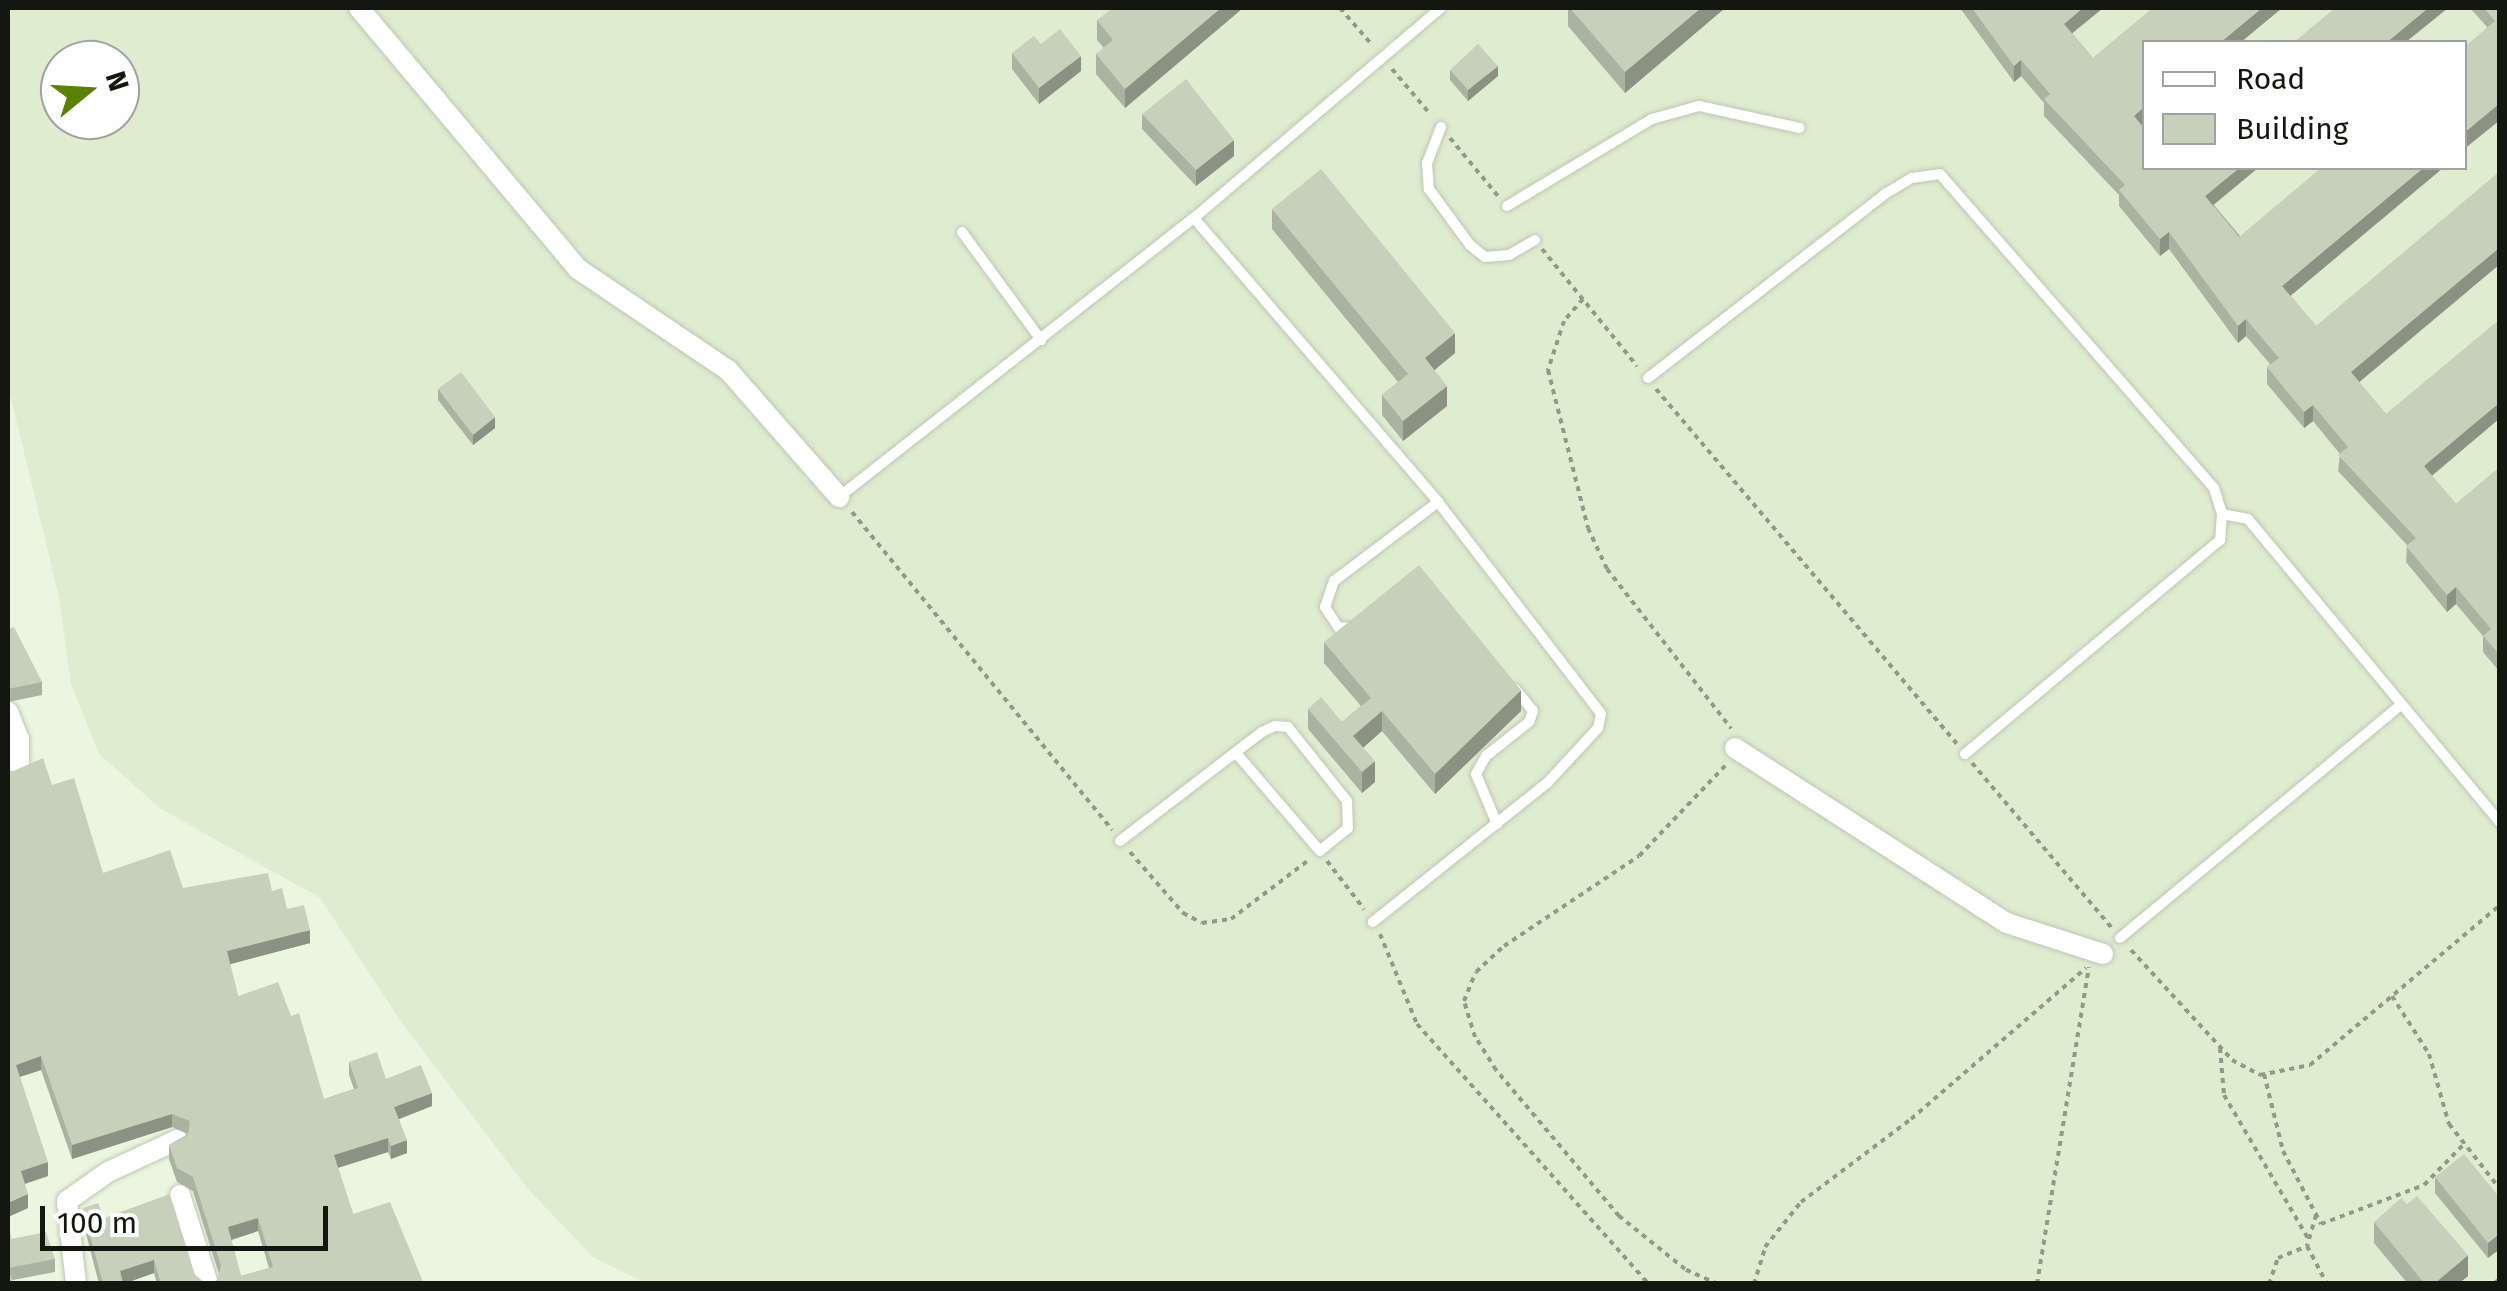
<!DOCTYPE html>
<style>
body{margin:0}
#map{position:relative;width:2507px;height:1291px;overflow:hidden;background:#ebf6e0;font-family:"Fira Sans",sans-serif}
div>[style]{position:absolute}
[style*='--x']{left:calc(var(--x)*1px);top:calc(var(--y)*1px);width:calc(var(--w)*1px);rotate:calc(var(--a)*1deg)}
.built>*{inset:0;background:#deeccf}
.path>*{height:4px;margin-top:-2px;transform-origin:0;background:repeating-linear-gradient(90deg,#929989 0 5px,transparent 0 10px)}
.roads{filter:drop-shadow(0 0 2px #bdc7b2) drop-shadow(0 0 2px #bdc7b2)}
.service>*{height:10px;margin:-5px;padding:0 5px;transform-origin:5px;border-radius:5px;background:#fff}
.minor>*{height:20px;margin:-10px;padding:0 10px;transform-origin:10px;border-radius:10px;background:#fff}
.wall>*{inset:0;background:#aab3a1}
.shaded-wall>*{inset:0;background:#8b9283}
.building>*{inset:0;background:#c6d0bb}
span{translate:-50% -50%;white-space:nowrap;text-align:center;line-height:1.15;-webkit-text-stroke:9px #fefefe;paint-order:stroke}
.frame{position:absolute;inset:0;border:10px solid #141710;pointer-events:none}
.legend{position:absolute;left:2142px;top:40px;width:325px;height:130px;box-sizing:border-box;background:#fefefe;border:2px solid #a0a29f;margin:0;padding:12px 18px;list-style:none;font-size:30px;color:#141710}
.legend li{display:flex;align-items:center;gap:20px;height:50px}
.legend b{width:50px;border:2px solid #a0a29f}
.north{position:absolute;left:40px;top:40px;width:100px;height:100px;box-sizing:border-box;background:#fefefe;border:2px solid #a0a29f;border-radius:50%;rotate:72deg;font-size:28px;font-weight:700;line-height:40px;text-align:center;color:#141710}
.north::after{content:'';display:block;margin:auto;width:35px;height:45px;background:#5a8100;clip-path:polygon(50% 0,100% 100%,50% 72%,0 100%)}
.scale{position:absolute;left:40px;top:1206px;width:288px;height:45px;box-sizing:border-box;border:5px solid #141710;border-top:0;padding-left:12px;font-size:30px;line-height:35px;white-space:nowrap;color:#141710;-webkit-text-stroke:8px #fefefe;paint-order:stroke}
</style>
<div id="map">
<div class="built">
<i style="clip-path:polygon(evenodd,8px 8px,2499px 8px,2499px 1283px,648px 1284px,594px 1258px,528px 1189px,402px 1023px,320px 898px,161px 809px,99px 754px,71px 684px,59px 597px,8px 386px,8px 8px,2144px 42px,2464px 42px,2464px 168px,2144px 168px,2144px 42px,8px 8px,60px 60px,120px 60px,120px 120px,60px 120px,60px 60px)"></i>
</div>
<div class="path">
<i style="--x:1340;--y:8;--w:50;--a:49"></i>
<i style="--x:1392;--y:69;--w:60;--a:49.7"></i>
<i style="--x:1450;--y:138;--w:75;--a:50.4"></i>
<i style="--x:1542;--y:249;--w:151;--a:50.9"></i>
<i style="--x:1583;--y:299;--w:29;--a:131"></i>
<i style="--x:1564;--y:321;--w:52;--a:108.1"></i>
<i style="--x:1548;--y:370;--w:163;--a:75.8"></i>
<i style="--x:1588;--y:528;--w:45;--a:65.1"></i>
<i style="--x:1607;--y:569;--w:202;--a:52.1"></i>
<i style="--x:1656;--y:389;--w:465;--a:49.7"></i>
<i style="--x:852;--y:512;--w:411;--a:50.7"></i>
<i style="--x:1972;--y:763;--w:216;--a:49.7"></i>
<i style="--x:1130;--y:852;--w:81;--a:49"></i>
<i style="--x:1183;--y:913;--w:21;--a:28"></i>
<i style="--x:1202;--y:923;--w:29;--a:-8"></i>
<i style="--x:1231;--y:919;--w:99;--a:-37.2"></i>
<i style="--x:1327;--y:861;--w:61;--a:52.4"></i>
<i style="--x:1380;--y:934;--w:97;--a:67.7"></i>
<i style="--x:1417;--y:1024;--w:348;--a:48.3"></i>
<i style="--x:2131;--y:950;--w:149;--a:47.4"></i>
<i style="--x:2232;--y:1060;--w:32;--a:28"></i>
<i style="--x:2260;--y:1075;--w:51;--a:-11.3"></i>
<i style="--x:2310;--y:1065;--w:248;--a:-40.1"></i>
<i style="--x:2392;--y:996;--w:69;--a:57.5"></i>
<i style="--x:2429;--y:1054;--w:73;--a:74.1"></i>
<i style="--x:2449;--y:1124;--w:83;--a:51.9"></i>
<i style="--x:2220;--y:1048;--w:47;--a:85.1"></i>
<i style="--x:2224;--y:1095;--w:168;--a:59.6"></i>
<i style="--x:2264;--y:1074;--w:79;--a:76.1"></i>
<i style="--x:2283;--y:1151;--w:82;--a:62.5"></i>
<i style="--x:2321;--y:1224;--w:110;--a:-20.7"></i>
<i style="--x:2424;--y:1185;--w:56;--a:-45.7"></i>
<i style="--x:2316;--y:1215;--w:32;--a:106"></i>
<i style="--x:2307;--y:1246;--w:43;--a:62.2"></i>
<i style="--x:1718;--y:1284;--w:36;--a:-156"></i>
<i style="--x:1685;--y:1269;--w:85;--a:-141.2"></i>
<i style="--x:1619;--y:1216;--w:191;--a:-130.1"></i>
<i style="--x:1496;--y:1070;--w:39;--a:-122"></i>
<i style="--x:1475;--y:1037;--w:38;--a:-107"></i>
<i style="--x:1464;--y:1001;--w:31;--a:-68"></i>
<i style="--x:1476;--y:972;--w:38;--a:-43"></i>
<i style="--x:1504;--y:946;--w:162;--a:-33.7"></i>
<i style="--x:1639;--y:856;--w:129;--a:-46.3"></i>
<i style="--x:1754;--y:1284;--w:39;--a:-73"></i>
<i style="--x:1765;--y:1247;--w:58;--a:-51.3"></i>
<i style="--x:1801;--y:1202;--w:138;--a:-37"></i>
<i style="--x:1911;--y:1119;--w:231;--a:-40.8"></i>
<i style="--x:2037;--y:1284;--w:321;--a:-80.7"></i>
<i style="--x:2269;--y:1284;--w:28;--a:-71"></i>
<i style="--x:2278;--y:1258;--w:31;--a:-22"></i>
<i style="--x:2494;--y:1284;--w:8;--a:-45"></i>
</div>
<div class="roads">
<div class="service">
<i style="--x:1441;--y:127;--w:39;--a:111"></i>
<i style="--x:1427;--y:163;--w:26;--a:86"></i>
<i style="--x:1429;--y:189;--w:69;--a:53.8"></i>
<i style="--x:1470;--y:245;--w:19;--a:39"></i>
<i style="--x:1485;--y:257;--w:24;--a:-5"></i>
<i style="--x:1509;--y:255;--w:30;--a:-30"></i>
<i style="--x:1507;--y:206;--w:169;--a:-31"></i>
<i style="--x:1652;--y:119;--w:49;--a:-15.5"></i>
<i style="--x:1699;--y:106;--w:103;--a:12.3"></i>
<i style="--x:1194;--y:218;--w:374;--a:49.3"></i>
<i style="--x:1438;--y:502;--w:267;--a:52.4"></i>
<i style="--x:1601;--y:714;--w:14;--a:102"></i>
<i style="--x:1598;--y:728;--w:75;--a:132.8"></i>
<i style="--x:1547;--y:783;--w:223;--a:141.4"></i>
<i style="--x:962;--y:232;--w:134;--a:53.8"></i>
<i style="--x:1648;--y:378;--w:300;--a:-37.8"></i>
<i style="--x:1885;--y:194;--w:31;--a:-31"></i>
<i style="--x:1912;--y:178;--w:28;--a:-8"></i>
<i style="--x:1940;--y:174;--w:417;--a:48.9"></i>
<i style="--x:2214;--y:488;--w:27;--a:73"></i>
<i style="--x:2222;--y:514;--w:26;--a:94"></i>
<i style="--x:2220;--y:540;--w:333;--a:140"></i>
<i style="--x:839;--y:497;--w:452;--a:-38.2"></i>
<i style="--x:1194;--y:218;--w:324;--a:-40.4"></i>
<i style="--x:2222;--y:514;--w:26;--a:11"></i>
<i style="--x:2248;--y:519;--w:395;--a:50.3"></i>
<i style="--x:1353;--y:628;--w:15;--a:-176"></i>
<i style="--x:1338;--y:627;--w:24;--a:-123"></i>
<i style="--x:1325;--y:607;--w:28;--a:-71"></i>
<i style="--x:1334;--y:581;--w:131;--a:-37.2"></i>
<i style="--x:1497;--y:824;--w:54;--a:-112.8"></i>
<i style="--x:1476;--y:774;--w:21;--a:-61"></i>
<i style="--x:1486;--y:756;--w:55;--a:-38.3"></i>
<i style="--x:1529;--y:722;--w:12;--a:-70"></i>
<i style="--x:1533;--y:711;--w:28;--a:-129"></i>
<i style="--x:1120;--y:841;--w:179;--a:-37.5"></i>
<i style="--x:1262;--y:732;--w:14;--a:-25"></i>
<i style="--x:1275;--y:726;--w:13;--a:4"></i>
<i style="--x:1288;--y:727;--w:95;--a:51.4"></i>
<i style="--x:1347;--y:801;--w:27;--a:88"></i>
<i style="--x:1348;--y:828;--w:36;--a:141"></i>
<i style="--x:1320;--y:851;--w:129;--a:-130.6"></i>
<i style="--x:2120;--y:938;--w:365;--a:-39.7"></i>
</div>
<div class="minor">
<i style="--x:359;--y:8;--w:341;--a:50"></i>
<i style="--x:578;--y:269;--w:181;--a:34"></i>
<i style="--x:728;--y:370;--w:169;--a:48.8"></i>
<i style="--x:8;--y:712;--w:29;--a:68"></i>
<i style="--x:19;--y:739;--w:24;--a:90"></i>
<i style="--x:19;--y:763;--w:14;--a:141"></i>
<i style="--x:1735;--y:748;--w:323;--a:32.8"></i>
<i style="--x:2007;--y:923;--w:101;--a:17.9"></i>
<i style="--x:180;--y:1195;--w:93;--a:72.5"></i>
<i style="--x:76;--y:1284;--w:83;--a:-96.2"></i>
<i style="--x:67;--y:1201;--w:50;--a:-35.3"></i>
<i style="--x:108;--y:1172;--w:76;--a:-24.9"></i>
</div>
</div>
<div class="wall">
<i style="clip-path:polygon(1243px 8px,1125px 108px,1096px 74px,1096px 54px,1104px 48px,1097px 40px,1097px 20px)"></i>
<i style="clip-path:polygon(1568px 8px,1725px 8px,1625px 93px,1568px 26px)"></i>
<i style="clip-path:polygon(1960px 8px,2103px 8px,2072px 33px,2093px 58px,2153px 8px,2282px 8px,2241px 42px,2144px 42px,2142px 126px,2144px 168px,2214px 205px,2316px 326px,2500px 264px,2359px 382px,2386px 414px,2500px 418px,2432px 476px,2456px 504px,2500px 467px,2500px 672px,2483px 652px,2483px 636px,2456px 604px,2447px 612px,2406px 562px,2407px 545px,2338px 471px,2340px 454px,2313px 421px,2304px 428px,2267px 384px,2267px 367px,2270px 364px,2246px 336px,2238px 343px,2169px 249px,2160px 256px,2119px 206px,2119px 195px,2044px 116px,2044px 103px,2021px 76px,2014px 82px)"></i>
<i style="clip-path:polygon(2470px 8px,2500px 8px,2500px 120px,2464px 149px,2487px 27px)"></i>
<i style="clip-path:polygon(1041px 44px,1081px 71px,1039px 104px,1012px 69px,1012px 53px)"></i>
<i style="clip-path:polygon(1450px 70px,1498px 76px,1468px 101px,1450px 80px)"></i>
<i style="clip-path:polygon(1142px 114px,1234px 156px,1196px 186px,1142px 129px)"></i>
<i style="clip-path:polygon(1272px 209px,1455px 353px,1434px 370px,1447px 406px,1403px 441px,1382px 415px,1382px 395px,1398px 382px,1272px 229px)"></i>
<i style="clip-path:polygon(438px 389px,495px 428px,473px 445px,438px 400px)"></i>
<i style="clip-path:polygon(8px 629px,42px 682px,42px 695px,8px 702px)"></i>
<i style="clip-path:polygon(1324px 642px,1521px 711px,1435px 794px,1382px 731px,1363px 748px,1375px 782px,1362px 793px,1308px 729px,1308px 709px,1342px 722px,1361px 706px,1324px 663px)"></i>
<i style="clip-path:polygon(evenodd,8px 770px,52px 785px,103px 873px,183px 888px,272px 891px,287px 909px,310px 943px,230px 964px,238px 996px,324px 1099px,354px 1089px,349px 1075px,349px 1062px,386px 1079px,432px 1106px,399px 1119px,407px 1153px,391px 1159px,388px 1152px,338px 1168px,353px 1214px,424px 1284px,217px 1280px,219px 1274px,193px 1191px,177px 1182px,169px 1159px,169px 1145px,188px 1134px,172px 1127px,72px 1159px,41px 1070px,20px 1077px,48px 1176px,25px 1184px,28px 1208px,8px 1217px,8px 770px,258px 1231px,269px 1268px,241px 1276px,231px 1240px,258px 1231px)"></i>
<i style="clip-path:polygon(2435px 1177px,2500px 1198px,2488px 1258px,2435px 1193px)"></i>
<i style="clip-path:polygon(83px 1208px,104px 1218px,195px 1275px,206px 1284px,157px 1284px,154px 1273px,123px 1284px,99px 1284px,83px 1222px)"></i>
<i style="clip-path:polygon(8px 1219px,11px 1239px,55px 1259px,55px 1272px,13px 1280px,8px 1284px)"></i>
<i style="clip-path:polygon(2374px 1222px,2468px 1276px,2458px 1284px,2408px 1284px,2374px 1243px)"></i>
</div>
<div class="shaded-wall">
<i style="clip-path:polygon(1221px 8px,1243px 8px,1125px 108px,1125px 89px)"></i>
<i style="clip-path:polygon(1701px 8px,1725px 8px,1625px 93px,1625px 72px)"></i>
<i style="clip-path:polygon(2083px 8px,2103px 8px,2064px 40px,2064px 24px)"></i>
<i style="clip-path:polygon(2262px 8px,2282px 8px,2241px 42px,2221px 42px)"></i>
<i style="clip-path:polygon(2428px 8px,2448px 8px,2406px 42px,2387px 42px)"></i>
<i style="clip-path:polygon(1081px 56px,1081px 71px,1039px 104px,1039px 88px)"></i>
<i style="clip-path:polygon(2021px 60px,2021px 76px,2014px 82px,2014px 66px)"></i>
<i style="clip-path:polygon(1498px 66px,1498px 76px,1468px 101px,1468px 90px)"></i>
<i style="clip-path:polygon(2500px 103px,2500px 120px,2464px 149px,2464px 133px)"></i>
<i style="clip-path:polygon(2144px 107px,2144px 124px,2134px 132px,2134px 116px)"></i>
<i style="clip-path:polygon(1234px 140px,1234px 156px,1196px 186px,1196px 170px)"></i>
<i style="clip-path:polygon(2239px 168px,2258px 168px,2205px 212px,2205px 196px)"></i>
<i style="clip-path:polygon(2423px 168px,2443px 168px,2282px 303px,2282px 286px)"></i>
<i style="clip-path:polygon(2169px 232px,2169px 249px,2160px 256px,2160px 239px)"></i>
<i style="clip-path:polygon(2500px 247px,2500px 264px,2351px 389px,2351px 372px)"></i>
<i style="clip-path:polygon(2246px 319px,2246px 336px,2238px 343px,2238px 326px)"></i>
<i style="clip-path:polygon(1455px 333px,1455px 353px,1425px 378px,1425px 358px)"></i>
<i style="clip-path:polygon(1447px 386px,1447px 406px,1403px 441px,1403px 421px)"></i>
<i style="clip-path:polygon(2500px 402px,2500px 418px,2424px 482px,2424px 466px)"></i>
<i style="clip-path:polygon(2313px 405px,2313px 421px,2304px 428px,2304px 412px)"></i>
<i style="clip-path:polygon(495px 417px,495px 428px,473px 445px,473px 435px)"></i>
<i style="clip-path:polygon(2456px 587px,2456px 604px,2447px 612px,2447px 595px)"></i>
<i style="clip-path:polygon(1521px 690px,1521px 711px,1435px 794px,1435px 774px)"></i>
<i style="clip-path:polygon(1382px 711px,1382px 731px,1353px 756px,1353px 736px)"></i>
<i style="clip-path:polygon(1375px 761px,1375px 782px,1362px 793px,1362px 772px)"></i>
<i style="clip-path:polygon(310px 930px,310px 943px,227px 965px,227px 951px)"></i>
<i style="clip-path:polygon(41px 1056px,41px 1070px,16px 1078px,16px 1065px)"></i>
<i style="clip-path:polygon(432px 1093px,432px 1106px,394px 1121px,394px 1107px)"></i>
<i style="clip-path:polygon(172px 1114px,172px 1127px,72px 1159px,72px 1145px)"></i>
<i style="clip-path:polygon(388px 1138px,388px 1152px,334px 1169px,334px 1155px)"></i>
<i style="clip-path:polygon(407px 1140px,407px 1153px,391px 1159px,391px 1146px)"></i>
<i style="clip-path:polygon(48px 1162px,48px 1176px,21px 1185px,21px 1171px)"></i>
<i style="clip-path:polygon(28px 1194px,28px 1208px,8px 1217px,8px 1203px)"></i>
<i style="clip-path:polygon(258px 1218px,258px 1231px,228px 1241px,228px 1227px)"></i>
<i style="clip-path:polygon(2500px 1233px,2500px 1249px,2488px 1258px,2488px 1243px)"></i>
<i style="clip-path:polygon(2468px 1255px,2468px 1276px,2458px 1284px,2434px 1284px)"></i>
<i style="clip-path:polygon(154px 1260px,154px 1273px,123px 1284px,120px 1271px)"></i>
</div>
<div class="building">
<i style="clip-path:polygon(1113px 8px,1221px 8px,1125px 89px,1096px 54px,1113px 40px,1097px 20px)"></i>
<i style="clip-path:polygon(1570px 8px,1701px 8px,1625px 72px)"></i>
<i style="clip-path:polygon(1972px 8px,2083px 8px,2064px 24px,2093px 58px,2153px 8px,2262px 8px,2221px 42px,2144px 42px,2144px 107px,2134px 116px,2144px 128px,2144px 168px,2239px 168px,2205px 196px,2239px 237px,2321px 168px,2423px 168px,2282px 286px,2316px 326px,2500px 171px,2500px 247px,2351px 372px,2386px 414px,2500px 319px,2500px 402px,2424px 466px,2456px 504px,2500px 467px,2500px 551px,2496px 554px,2500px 557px,2500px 655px,2483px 636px,2491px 629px,2456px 587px,2447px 595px,2406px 546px,2416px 538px,2338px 455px,2348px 447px,2313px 405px,2304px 412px,2267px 367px,2279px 358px,2246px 319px,2238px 326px,2169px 232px,2160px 239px,2119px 190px,2125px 185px,2044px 99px,2050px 94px,2021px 60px,2014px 66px)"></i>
<i style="clip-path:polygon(2335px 8px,2428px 8px,2387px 42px,2294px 42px)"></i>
<i style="clip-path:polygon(2484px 8px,2500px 8px,2500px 103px,2464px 133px,2464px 47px,2495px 21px)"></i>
<i style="clip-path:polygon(1060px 29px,1081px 56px,1039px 88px,1012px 53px,1034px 36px,1041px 44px)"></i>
<i style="clip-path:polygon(1478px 44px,1498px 66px,1468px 90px,1450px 70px)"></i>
<i style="clip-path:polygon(1186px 79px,1234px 140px,1196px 170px,1142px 114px)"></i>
<i style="clip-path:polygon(1321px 169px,1455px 333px,1425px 358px,1447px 386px,1403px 421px,1382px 395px,1408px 374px,1272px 209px)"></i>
<i style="clip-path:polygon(461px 372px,495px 417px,473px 435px,438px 389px)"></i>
<i style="clip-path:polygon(1419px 565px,1521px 690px,1435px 774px,1382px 711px,1353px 736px,1375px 761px,1362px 772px,1308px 709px,1321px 697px,1342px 722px,1371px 698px,1324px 642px)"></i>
<i style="clip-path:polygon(14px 627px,42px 682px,8px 689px,8px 629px)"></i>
<i style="clip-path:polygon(evenodd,43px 758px,52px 785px,74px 778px,103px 873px,170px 850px,183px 888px,268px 873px,272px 891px,282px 888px,287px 909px,304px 905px,310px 930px,227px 951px,238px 996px,278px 982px,291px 1016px,299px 1013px,324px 1099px,358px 1088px,349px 1062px,377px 1052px,386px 1079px,421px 1065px,432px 1093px,394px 1107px,407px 1140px,391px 1146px,388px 1138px,334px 1155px,353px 1214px,390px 1202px,424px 1284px,207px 1284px,217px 1280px,221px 1266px,193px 1177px,177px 1168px,169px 1145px,188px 1135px,190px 1121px,172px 1114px,72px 1145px,41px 1056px,16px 1065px,48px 1162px,21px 1171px,28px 1194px,8px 1203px,8px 770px,11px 772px,43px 758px,258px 1218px,273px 1267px,241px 1276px,228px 1227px,258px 1218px)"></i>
<i style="clip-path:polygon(2464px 1154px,2500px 1198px,2500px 1233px,2488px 1243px,2435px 1177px)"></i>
<i style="clip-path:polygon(170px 1194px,195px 1275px,206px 1284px,161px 1284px,154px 1260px,120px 1271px,123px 1284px,103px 1284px,83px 1208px,98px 1203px,104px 1218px)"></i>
<i style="clip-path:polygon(2417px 1196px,2468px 1255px,2434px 1284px,2425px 1284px,2374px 1222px,2401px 1198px,2407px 1204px)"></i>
<i style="clip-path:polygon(8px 1219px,11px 1239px,46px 1232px,55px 1259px,8px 1268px,14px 1284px,8px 1284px)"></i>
</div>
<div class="frame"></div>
<ul class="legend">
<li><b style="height:12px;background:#fff"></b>Road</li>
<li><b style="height:28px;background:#c6d0bb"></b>Building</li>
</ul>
<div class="north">N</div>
<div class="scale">100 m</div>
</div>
